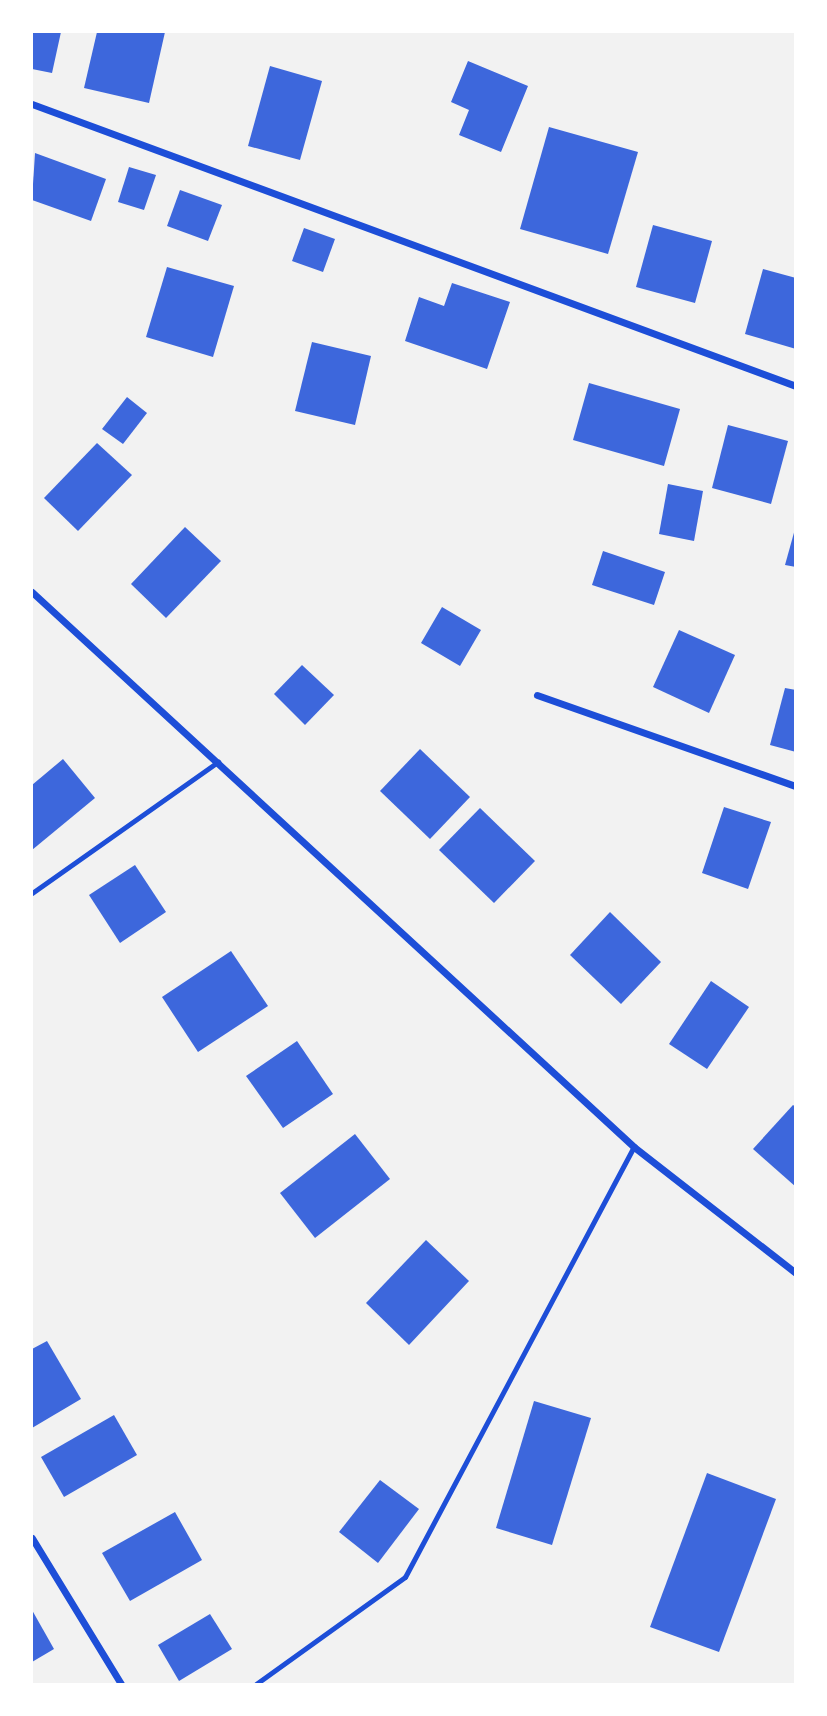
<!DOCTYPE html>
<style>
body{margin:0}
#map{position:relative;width:827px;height:1716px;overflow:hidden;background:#f2f2f2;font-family:Barlow,sans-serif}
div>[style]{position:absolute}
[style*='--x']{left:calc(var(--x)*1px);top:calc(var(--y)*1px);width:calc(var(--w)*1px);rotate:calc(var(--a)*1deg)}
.building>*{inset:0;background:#3d67dc}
.service>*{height:5px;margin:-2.5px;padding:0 2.5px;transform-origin:2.5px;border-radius:2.5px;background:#1d4ed8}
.minor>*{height:7px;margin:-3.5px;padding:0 3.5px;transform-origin:3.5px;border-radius:3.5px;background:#1d4ed8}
span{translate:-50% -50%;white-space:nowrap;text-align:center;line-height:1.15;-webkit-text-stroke:5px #fff;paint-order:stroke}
.frame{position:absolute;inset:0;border:33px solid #fff;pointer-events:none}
</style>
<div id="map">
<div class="building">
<i style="clip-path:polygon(32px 32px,61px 32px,52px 73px,32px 69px)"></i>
<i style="clip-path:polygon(97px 32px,165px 32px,149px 103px,84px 88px)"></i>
<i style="clip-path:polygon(468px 61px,528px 86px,501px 152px,459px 135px,469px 110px,451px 102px)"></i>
<i style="clip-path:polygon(270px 66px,322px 81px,300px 160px,248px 146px)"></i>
<i style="clip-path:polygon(549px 127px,638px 152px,608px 254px,520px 229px)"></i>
<i style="clip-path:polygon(35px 153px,106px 179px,91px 221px,32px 200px)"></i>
<i style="clip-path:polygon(129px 167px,156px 175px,144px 210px,118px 202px)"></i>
<i style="clip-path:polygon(180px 190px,222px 205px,208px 241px,167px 226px)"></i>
<i style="clip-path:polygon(653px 225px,712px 241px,695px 303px,636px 287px)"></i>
<i style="clip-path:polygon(304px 228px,335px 239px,323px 272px,292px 261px)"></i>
<i style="clip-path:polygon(167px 267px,234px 286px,213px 357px,146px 337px)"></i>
<i style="clip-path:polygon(763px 269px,796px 278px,796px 349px,745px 334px)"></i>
<i style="clip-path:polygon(452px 283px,510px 302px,487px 369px,405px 341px,419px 297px,444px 306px)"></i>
<i style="clip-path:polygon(312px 342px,371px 356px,355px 425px,295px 411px)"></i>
<i style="clip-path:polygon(589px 383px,680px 409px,664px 466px,573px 440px)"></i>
<i style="clip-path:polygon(127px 397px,147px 413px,123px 444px,102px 429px)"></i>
<i style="clip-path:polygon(728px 425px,788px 441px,771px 504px,712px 488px)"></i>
<i style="clip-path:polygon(97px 443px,132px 475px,78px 531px,44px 498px)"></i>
<i style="clip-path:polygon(668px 484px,703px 491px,694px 541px,659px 534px)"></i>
<i style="clip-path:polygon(185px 527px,221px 561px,166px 618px,131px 584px)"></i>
<i style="clip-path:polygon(795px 529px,796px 529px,796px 567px,785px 565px)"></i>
<i style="clip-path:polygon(603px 551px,665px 572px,654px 605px,592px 585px)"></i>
<i style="clip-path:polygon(442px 607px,481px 630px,460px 666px,421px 643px)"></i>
<i style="clip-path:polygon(679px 630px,735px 655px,709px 713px,653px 687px)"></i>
<i style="clip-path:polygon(302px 665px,334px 695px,305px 725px,274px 694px)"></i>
<i style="clip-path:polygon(785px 688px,796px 690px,796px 752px,770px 745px)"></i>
<i style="clip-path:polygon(420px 749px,470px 797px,430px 839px,380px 791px)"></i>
<i style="clip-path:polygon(63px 759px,95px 798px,32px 850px,32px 785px)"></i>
<i style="clip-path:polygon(724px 807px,771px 822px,748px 889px,702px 873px)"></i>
<i style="clip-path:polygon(480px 808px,535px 861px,494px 903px,439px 850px)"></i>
<i style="clip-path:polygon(135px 865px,166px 912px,120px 943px,89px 895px)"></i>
<i style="clip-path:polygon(610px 912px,661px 962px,621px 1004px,570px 955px)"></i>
<i style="clip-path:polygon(231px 951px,268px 1006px,198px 1052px,162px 997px)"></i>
<i style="clip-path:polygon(711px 981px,749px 1007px,707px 1069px,669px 1044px)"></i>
<i style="clip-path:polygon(297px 1041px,333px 1094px,283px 1128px,246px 1076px)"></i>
<i style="clip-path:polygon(793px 1105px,796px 1107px,796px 1187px,753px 1149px)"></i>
<i style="clip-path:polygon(355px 1134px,390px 1179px,315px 1238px,280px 1193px)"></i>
<i style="clip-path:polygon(426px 1240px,469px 1281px,409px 1345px,366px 1303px)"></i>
<i style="clip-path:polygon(47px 1341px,81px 1399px,32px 1428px,32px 1349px)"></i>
<i style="clip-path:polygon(534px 1401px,591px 1418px,552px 1545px,496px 1528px)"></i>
<i style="clip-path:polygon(114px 1415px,137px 1455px,64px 1497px,41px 1457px)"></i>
<i style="clip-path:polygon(707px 1473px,776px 1499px,719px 1652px,650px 1627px)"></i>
<i style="clip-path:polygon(380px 1480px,419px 1509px,378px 1563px,339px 1532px)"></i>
<i style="clip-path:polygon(175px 1512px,202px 1560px,130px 1601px,102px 1553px)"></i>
<i style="clip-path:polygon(32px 1610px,54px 1649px,32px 1662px)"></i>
<i style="clip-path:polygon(210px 1614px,232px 1649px,179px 1681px,158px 1645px)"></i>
</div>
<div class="service">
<i style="--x:32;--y:893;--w:228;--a:-35.2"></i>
<i style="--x:256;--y:1684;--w:183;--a:-35.7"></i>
<i style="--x:405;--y:1577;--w:487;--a:-62"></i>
</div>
<div class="minor">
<i style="--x:32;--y:104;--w:814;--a:20.26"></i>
<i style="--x:32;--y:592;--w:819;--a:42.67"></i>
<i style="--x:634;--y:1147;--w:205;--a:37.9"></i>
<i style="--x:537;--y:695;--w:275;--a:19.4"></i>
<i style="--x:32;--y:1538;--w:171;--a:58.6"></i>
</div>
<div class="frame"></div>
</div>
